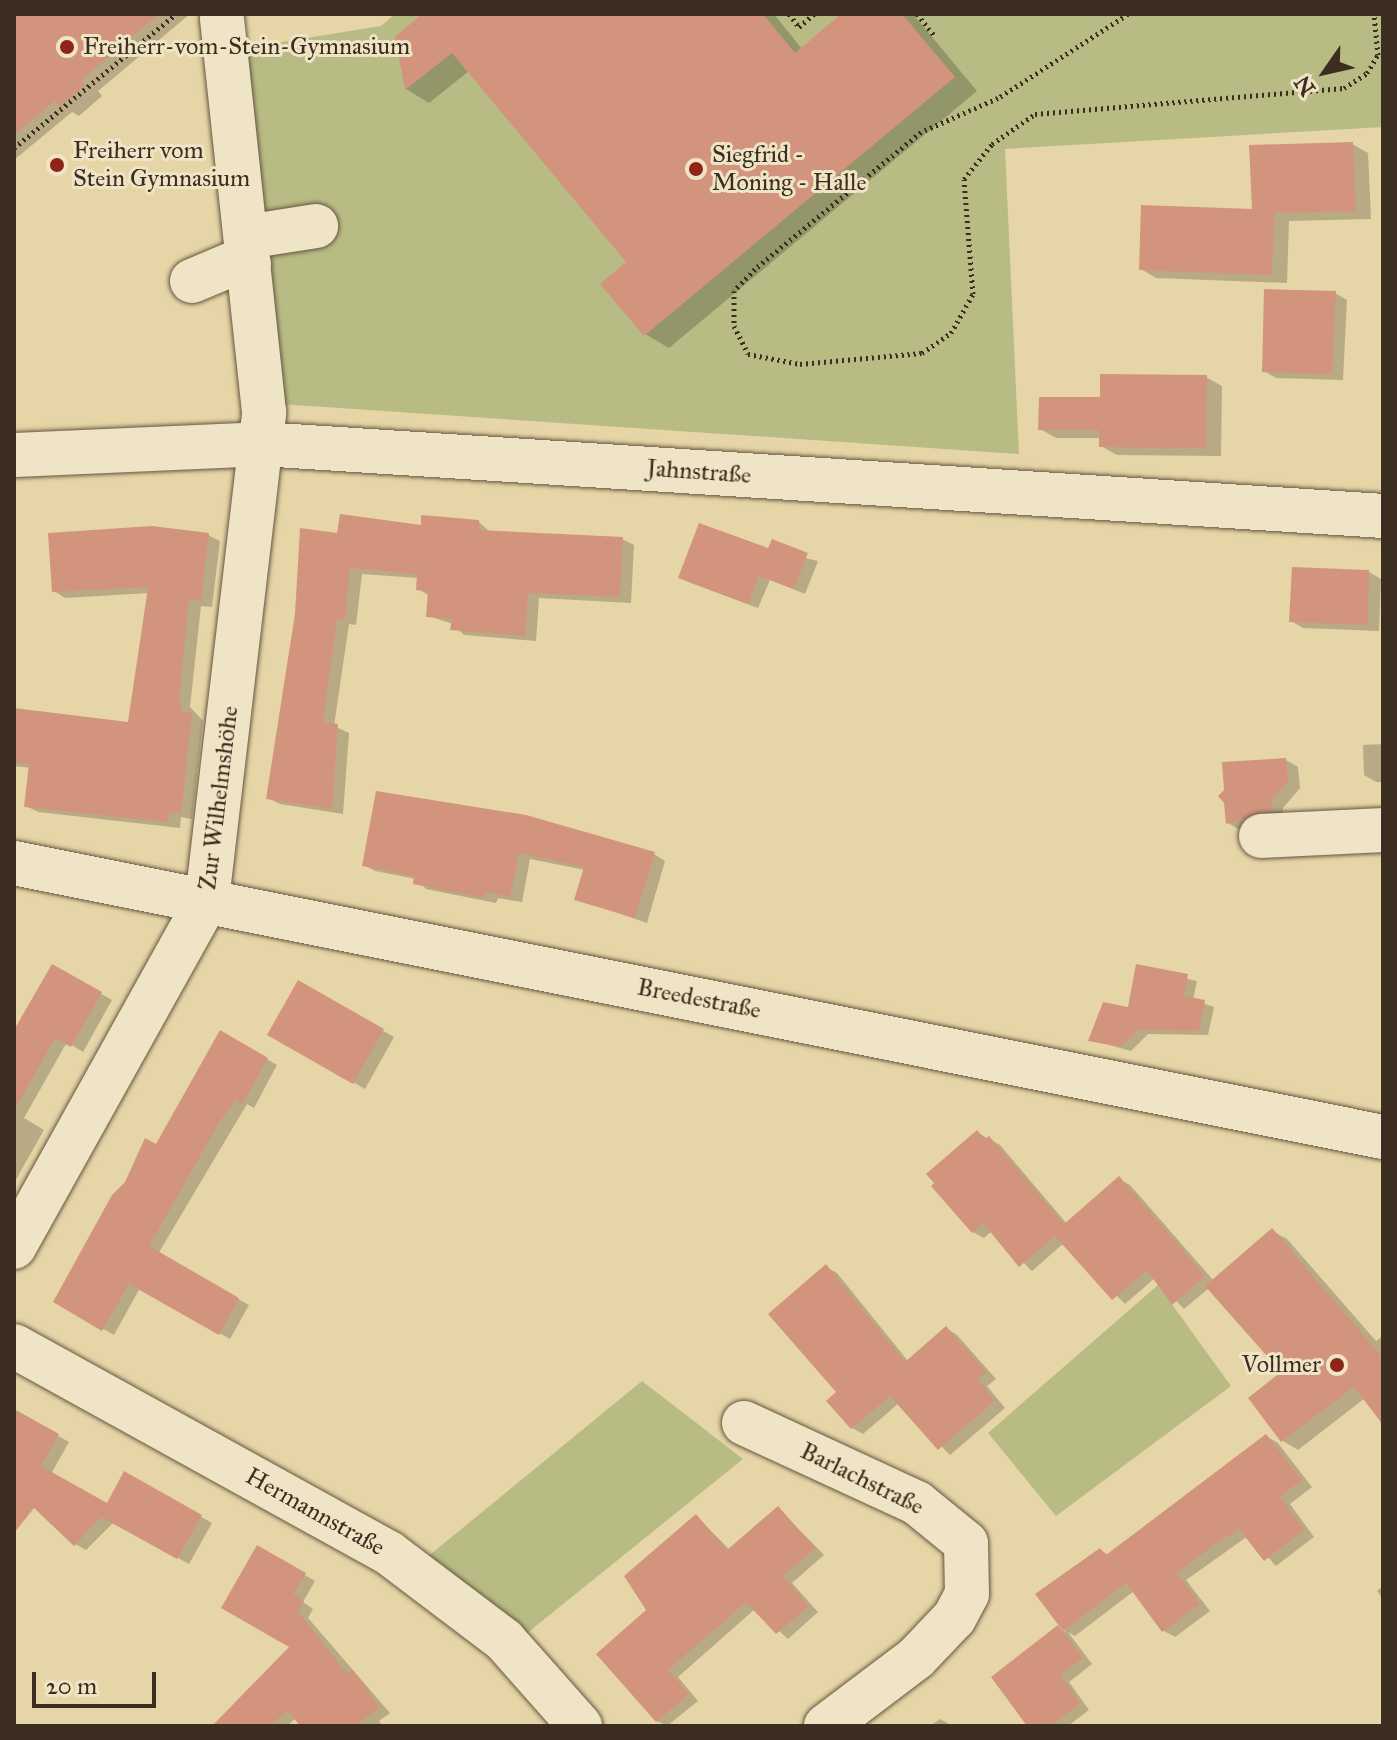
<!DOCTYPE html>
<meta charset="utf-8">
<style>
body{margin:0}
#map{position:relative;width:1397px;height:1740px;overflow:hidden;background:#e6d5a6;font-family:"IM FELL Great Primer",serif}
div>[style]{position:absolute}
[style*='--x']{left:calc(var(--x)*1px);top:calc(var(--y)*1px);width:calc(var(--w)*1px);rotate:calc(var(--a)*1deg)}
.green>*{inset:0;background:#b8bc84}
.shadow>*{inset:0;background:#0003}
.building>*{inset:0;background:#d3947d}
.path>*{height:5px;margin-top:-2.5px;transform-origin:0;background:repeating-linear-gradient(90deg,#3b2d1f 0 2px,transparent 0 6px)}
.roads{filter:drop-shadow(0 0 2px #665741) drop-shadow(0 0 2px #665741)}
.minor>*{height:44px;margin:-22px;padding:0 22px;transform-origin:22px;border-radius:22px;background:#efe4c5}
.dots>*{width:22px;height:22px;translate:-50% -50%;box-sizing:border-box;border:4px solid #efe4c5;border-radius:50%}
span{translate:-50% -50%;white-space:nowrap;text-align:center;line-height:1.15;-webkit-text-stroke:6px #efe4c5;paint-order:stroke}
.poi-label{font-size:24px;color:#3b2d1f}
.left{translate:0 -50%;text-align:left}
.right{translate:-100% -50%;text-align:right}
.street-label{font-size:24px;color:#3b2d1f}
.frame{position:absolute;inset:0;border:16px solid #3b2d1f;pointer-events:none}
.north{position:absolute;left:1285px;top:32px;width:80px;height:80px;-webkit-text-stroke:6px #efe4c5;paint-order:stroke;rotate:236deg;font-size:22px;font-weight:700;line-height:32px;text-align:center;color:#3b2d1f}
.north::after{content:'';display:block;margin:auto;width:28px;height:36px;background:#3b2d1f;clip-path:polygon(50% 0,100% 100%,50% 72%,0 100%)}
.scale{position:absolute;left:32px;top:1672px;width:124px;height:36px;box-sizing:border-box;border:4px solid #3b2d1f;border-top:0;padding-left:10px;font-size:24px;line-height:28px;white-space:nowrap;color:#3b2d1f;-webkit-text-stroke:6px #efe4c5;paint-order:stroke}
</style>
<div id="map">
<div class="green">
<i style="clip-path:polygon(395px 14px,1383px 14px,1383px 127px,1005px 149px,1019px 454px,265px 403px,227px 51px,381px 26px)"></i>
<i style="clip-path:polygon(1158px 1285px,1231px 1386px,1056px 1516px,988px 1433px)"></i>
<i style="clip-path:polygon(642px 1381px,743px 1459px,521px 1638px,426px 1558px)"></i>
</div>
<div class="shadow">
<i style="clip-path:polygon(14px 14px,190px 14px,98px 91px,102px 96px,79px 116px,72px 112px,14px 160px)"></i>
<i style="clip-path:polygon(424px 14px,774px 14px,802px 49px,844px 14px,913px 14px,977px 91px,669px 348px,645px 334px,628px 262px,469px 71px,429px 103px,406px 89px,397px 37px)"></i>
<i style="clip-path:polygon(1352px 144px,1368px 153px,1371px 219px,1289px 221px,1287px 283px,1156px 278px,1141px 269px,1254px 211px)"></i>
<i style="clip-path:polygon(1335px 293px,1347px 300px,1343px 380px,1276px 378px,1264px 371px)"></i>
<i style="clip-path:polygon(1206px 377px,1222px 386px,1221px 456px,1117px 455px,1101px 446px,1101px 438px,1056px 438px,1040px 429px,1102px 399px)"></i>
<i style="clip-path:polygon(479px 522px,490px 532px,622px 539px,634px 545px,631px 603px,539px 598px,536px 641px,464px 635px,453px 624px,428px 616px,430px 596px,418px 589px,419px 578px,362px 574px,356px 625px,349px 624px,334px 726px,349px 733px,343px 814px,280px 804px,268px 798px,339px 535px)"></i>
<i style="clip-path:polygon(208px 535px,220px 541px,212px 607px,201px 606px,190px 707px,203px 721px,192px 819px,181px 817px,180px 828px,38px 812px,26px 806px,31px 768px,14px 766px,14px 710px,130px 725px,149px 593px,65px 598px,54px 591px)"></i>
<i style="clip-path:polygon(769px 550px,818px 561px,805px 594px,770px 580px,758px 608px,691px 583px)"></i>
<i style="clip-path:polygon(1369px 572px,1381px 579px,1379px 631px,1303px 628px,1291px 621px)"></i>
<i style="clip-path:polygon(1382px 717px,1383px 717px,1383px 782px,1376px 782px,1364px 775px,1363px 745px,1383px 744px)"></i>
<i style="clip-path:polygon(1286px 760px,1298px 767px,1300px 788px,1283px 808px,1283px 817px,1240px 830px,1228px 823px)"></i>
<i style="clip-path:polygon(378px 793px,654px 854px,665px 861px,647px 923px,576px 899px,585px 870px,530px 859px,522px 902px,498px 898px,496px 903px,426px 889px,416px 879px,375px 871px,364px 865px)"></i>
<i style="clip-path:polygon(52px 966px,112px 1000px,83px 1052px,67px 1042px,24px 1118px,44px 1130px,14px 1183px,14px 1034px)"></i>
<i style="clip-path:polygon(1137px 967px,1197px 981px,1193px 1000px,1214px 1007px,1208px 1035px,1148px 1034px,1131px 1051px,1091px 1040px,1130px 1009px)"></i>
<i style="clip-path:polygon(299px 983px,394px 1037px,365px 1089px,270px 1034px)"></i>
<i style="clip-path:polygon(220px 1033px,277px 1065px,254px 1108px,247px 1104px,158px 1254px,249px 1305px,230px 1339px,140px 1288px,114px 1335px,55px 1301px,156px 1146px)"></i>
<i style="clip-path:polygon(978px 1133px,1000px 1145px,1067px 1224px,1119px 1179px,1130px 1185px,1214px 1281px,1272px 1231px,1287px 1239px,1376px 1341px,1383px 1336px,1383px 1421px,1365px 1398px,1298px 1450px,1283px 1441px,1251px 1398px,1284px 1373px,1209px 1288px,1184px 1309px,1155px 1278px,1125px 1304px,1064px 1243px,1032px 1271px,992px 1231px,984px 1238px,973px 1232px)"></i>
<i style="clip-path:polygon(826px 1267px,837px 1273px,908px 1361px,946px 1328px,957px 1335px,996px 1379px,987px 1386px,1005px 1408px,950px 1455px,899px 1403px,863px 1434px,852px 1428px,839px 1392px)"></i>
<i style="clip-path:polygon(14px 1411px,69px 1442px,51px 1474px,108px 1506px,125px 1474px,212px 1523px,189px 1564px,114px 1522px,86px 1550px,75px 1544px,14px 1486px)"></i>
<i style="clip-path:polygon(1266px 1436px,1278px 1443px,1312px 1487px,1290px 1504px,1314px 1537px,1276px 1566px,1248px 1536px,1186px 1580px,1210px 1611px,1175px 1637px,1164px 1631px,1134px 1591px,1075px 1636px,1068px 1632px,1092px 1664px,1069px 1682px,1089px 1710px,1068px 1726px,1029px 1726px,1058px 1628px,1066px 1632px,1038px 1595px,1100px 1550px,1109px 1555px)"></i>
<i style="clip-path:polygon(778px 1508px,824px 1555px,792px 1583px,818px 1612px,788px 1639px,755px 1609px,678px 1677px,698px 1701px,667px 1726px,657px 1721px,649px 1610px,696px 1516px,730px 1550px)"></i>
<i style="clip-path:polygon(257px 1547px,315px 1581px,303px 1602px,313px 1609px,308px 1618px,390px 1713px,379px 1721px,383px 1726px,302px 1726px,296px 1718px,287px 1726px,241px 1726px,293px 1647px)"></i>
<i style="clip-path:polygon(1383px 1586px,1383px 1599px,1377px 1591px)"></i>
<i style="clip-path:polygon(940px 1719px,951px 1725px,951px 1726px,930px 1726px)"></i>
</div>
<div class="building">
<i style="clip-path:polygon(14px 14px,159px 14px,81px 80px,85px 85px,60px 107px,55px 101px,14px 135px)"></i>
<i style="clip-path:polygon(422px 14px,763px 14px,795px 53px,841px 14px,902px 14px,955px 77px,644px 336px,600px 284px,626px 262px,452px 53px,405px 90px,395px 37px)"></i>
<i style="clip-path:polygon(1353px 142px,1356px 211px,1274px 213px,1272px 275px,1139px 270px,1141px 205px,1252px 209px,1249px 145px)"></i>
<i style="clip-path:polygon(1264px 289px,1336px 291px,1332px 374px,1262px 372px)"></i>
<i style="clip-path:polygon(1100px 374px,1207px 375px,1206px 448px,1099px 447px,1099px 430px,1038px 430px,1039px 397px,1100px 397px)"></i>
<i style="clip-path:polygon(340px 514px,421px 525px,421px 515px,479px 520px,479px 530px,623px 537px,620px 597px,528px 593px,525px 636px,450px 630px,452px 619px,426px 617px,428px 591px,416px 590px,417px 574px,350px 568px,345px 620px,337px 619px,323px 722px,338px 724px,332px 809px,266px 799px,295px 614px,300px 528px,337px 533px)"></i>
<i style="clip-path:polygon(699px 523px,768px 548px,772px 539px,808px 553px,794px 589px,759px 576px,748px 604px,678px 578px)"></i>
<i style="clip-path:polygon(152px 526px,209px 533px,201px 601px,189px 600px,179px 700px,182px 712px,192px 713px,181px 813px,170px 812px,168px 822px,24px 807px,29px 764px,14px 762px,14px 708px,128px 722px,148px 587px,52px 592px,48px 533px)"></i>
<i style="clip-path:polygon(1292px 567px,1369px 570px,1368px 625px,1289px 622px)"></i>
<i style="clip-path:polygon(1286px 758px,1288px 781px,1271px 801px,1272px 810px,1226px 824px,1224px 803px,1218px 796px,1224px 790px,1222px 762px)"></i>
<i style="clip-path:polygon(376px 791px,526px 815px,655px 852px,635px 918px,574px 900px,584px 867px,519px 853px,510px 897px,486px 892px,485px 898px,413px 884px,414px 876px,362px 866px)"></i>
<i style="clip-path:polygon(52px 964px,102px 992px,71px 1047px,55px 1038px,14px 1111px,14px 1030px)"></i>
<i style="clip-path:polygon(1136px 964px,1188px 974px,1184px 996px,1205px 1000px,1199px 1031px,1138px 1030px,1121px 1047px,1088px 1041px,1103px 1002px,1128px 1007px)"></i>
<i style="clip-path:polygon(298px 980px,384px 1029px,353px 1084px,267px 1035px)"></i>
<i style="clip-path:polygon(220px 1030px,268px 1058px,242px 1104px,236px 1100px,220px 1121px,149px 1246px,239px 1298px,219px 1335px,129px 1284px,102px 1331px,53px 1302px,112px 1195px,125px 1182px,145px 1138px,156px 1144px)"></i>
<i style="clip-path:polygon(977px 1130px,985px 1139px,989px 1136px,1064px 1224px,1119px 1176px,1205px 1276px,1172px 1305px,1147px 1270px,1112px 1300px,1055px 1236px,1019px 1267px,983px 1223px,972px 1233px,931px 1186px,934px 1183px,926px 1174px)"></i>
<i style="clip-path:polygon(1272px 1228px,1383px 1358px,1383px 1425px,1354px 1387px,1281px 1442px,1248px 1398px,1281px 1372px,1205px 1286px)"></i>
<i style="clip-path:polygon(826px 1264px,905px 1362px,946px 1326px,986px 1372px,977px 1379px,995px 1400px,938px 1450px,890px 1396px,851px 1429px,826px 1401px,836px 1392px,768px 1314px)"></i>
<i style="clip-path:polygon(14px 1409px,59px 1434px,41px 1466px,107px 1503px,124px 1471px,202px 1515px,177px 1559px,101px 1517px,74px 1546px,34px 1508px,14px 1533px)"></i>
<i style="clip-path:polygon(1266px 1434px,1302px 1480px,1280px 1497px,1304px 1530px,1264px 1561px,1239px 1529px,1212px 1546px,1177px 1573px,1200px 1604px,1162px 1632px,1126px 1583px,1063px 1631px,1035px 1594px,1100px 1548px,1106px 1555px)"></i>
<i style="clip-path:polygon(778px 1506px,815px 1548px,783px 1576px,809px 1606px,776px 1634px,746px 1602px,668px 1670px,689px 1694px,656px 1722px,596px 1654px,646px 1610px,624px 1576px,696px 1514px,727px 1550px)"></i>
<i style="clip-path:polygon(257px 1545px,306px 1573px,293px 1594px,304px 1601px,298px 1611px,347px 1674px,353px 1670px,380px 1707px,355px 1726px,300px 1726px,288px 1711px,268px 1726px,212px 1726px,289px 1647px,221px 1608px)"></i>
<i style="clip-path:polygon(1058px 1625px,1083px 1658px,1060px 1675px,1080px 1703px,1050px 1726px,1027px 1726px,991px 1677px)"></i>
</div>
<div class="path">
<i style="--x:789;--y:14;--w:16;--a:52"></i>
<i style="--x:799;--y:27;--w:20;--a:-41"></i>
<i style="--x:917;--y:14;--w:27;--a:51"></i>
<i style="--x:1128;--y:14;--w:155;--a:147.1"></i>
<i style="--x:998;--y:98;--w:84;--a:156.2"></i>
<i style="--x:921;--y:132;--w:215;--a:140.5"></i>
<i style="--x:755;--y:269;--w:30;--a:134"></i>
<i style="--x:734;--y:291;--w:35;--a:90"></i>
<i style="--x:734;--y:326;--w:31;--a:63"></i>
<i style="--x:748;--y:354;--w:53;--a:10.9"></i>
<i style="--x:800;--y:364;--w:122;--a:-5.2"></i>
<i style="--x:922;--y:353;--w:35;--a:-35"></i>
<i style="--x:951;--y:333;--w:45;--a:-60.6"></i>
<i style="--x:973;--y:294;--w:115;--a:-94.5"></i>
<i style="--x:964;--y:179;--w:45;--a:-51.3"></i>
<i style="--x:992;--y:144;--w:52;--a:-34.9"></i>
<i style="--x:1035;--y:114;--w:310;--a:-4.8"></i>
<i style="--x:1344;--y:88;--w:27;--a:-33"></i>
<i style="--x:1367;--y:73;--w:21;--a:-59"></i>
<i style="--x:1378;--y:55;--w:41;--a:-95.6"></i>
<i style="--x:14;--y:148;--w:210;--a:-39.6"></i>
</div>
<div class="roads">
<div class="minor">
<i style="--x:246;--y:237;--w:71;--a:-8.9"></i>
<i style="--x:192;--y:281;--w:41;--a:-22.8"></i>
<i style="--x:230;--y:265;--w:19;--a:-3"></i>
<i style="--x:14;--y:455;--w:247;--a:-2.5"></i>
<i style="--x:261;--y:444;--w:1124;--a:3.67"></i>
<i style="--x:1261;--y:836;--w:122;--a:-2.8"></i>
<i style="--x:14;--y:863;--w:1396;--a:11.32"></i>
<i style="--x:14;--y:1247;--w:397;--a:-60.9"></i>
<i style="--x:207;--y:900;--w:491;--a:-83.3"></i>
<i style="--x:264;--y:412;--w:396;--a:-96.1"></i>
<i style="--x:14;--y:1346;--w:428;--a:28.9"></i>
<i style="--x:389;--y:1553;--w:144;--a:37.1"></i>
<i style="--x:504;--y:1640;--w:115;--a:48.5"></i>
<i style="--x:744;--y:1423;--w:191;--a:24.8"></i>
<i style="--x:917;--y:1503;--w:63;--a:39.2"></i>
<i style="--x:966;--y:1543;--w:51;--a:88.9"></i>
<i style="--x:967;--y:1594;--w:27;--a:118"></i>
<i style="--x:954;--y:1618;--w:55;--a:133.5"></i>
<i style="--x:916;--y:1658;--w:113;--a:142.9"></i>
</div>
</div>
<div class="dots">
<i style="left:67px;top:47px;background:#8f2418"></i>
<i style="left:57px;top:165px;background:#8f2418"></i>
<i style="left:696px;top:169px;background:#8f2418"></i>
<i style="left:1337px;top:1365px;background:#8f2418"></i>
</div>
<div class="poi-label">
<span class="left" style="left:83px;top:47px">Freiherr-vom-Stein-Gymnasium</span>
<span class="left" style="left:73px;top:165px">Freiherr vom<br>Stein Gymnasium</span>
<span class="left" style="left:712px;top:169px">Siegfrid -<br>Moning - Halle</span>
<span class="right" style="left:1321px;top:1365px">Vollmer</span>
</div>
<div class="street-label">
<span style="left:699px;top:472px;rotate:4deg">Jahnstraße</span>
<span style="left:219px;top:798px;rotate:-83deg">Zur Wilhelmshöhe</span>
<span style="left:699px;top:999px;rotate:11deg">Breedestraße</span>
<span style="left:862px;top:1479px;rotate:26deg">Barlachstraße</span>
<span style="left:315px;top:1512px;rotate:29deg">Hermannstraße</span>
</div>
<div class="frame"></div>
<div class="north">N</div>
<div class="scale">20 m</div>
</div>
